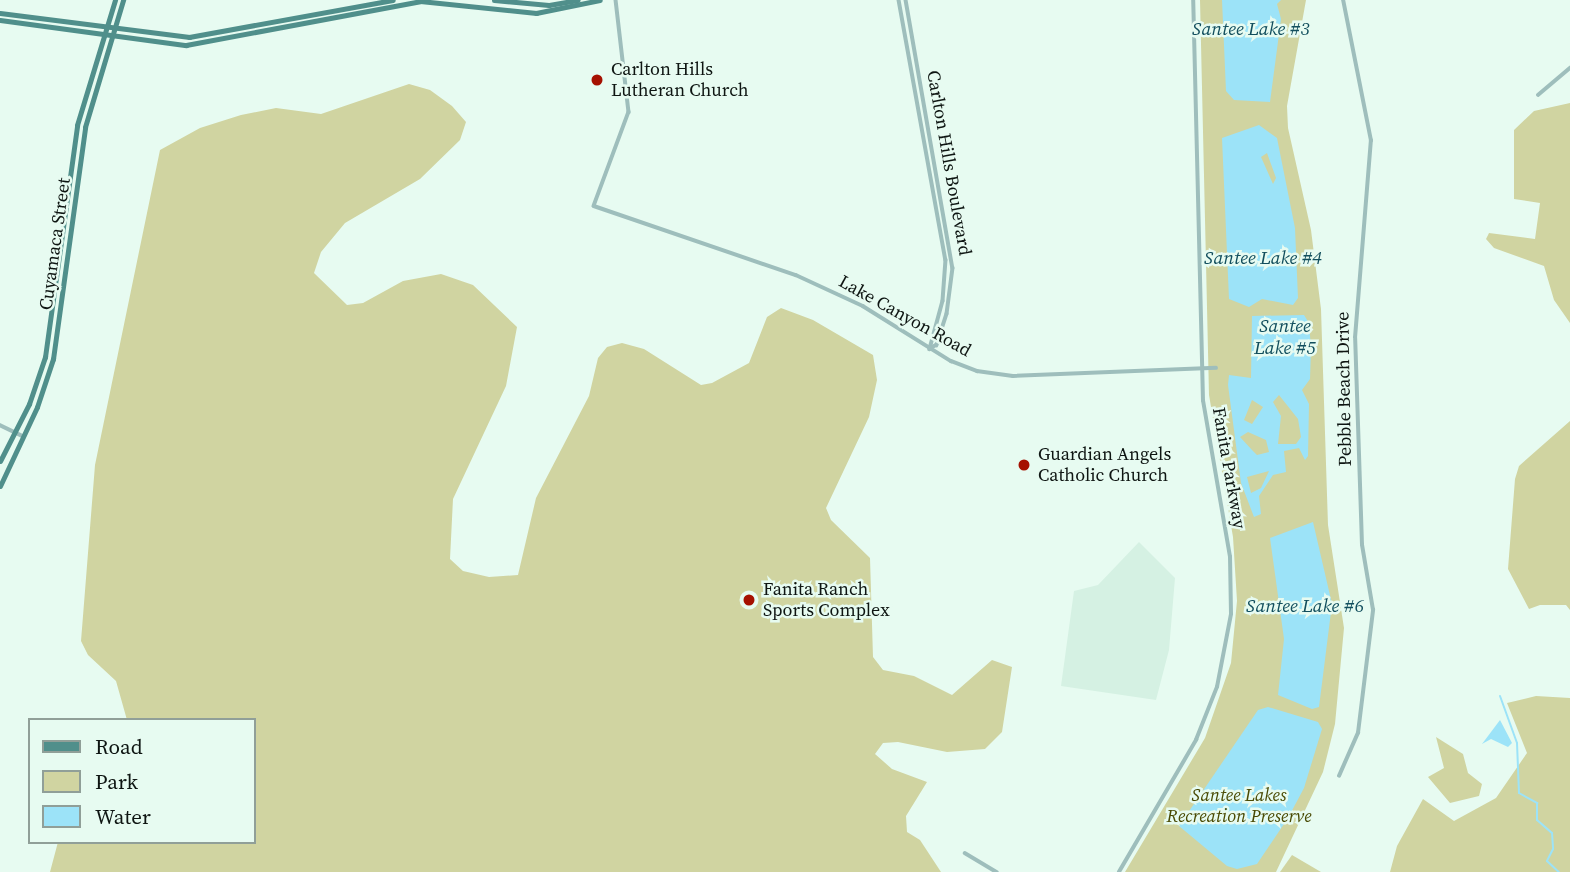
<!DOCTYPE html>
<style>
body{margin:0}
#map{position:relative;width:1570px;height:872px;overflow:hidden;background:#e7fbf1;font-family:"Source Serif 4",serif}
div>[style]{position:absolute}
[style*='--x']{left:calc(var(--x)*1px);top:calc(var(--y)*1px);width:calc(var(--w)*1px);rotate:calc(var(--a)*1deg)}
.built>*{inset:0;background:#d5f1e3}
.green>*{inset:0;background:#d0d4a1}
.water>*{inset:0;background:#9ce3f8}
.stream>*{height:2px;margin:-1px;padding:0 1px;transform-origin:1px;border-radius:1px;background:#9ce3f8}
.minor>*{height:3.5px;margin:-1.75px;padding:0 1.75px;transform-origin:1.75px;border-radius:1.75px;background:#9ebebc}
.major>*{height:5px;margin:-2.5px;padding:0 2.5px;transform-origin:2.5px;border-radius:2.5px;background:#508f8b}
.dots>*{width:19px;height:19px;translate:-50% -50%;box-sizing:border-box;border:4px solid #e7fbf1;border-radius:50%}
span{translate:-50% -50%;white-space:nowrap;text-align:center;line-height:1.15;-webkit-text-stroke:5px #e7fbf1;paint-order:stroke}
.poi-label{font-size:18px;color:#0e1512}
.left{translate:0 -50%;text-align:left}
.street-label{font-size:18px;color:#0e1512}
.park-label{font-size:18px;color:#494a03;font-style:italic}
.water-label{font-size:19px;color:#114e5d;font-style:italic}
.legend{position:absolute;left:28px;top:718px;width:228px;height:126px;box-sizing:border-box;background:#e7fbf1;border:2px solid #909f98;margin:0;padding:9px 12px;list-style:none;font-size:21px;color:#0e1512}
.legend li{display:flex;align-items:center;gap:14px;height:35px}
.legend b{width:35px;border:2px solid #909f98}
</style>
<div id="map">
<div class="built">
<i style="clip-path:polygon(1139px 542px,1175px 578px,1169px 650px,1156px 700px,1061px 686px,1074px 591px,1098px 585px)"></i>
</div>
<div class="green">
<i style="clip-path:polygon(1200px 0,1306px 0,1287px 106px,1288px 128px,1311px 230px,1321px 309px,1328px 525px,1344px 628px,1335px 724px,1323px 772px,1276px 872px,1125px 872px,1205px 738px,1231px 663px,1237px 601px,1233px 537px,1209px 395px)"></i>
<i style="clip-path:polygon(409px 84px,430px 90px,452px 106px,466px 122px,460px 140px,420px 179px,345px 223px,321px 252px,314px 273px,347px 305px,363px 303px,403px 281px,441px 274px,473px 285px,517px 327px,506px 386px,453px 499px,450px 559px,463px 571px,489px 577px,518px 575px,536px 498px,589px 396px,598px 358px,607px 347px,622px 343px,644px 349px,701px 385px,712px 383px,749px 363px,767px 317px,781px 308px,813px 320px,873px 355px,877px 380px,869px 417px,826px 508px,831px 520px,870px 558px,873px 657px,883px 670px,914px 676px,952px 695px,992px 660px,1012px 667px,1002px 732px,985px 749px,947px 752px,898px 742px,883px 743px,875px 754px,892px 769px,927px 782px,906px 816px,907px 832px,920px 840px,941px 872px,50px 872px,58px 842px,254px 842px,254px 720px,127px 720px,116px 681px,88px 655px,81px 641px,95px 465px,160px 150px,200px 128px,241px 115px,276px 108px,321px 114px)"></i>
<i style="clip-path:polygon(1570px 103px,1570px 323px,1554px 300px,1544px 266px,1494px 248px,1486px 239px,1489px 233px,1535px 239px,1540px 203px,1514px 199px,1514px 130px,1534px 111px)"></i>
<i style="clip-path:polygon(1570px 421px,1570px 610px,1566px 605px,1540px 605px,1529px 609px,1508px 569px,1515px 479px,1519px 466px)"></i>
<i style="clip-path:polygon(1536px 696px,1570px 698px,1570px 872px,1390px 872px,1397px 846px,1423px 799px,1454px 821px,1496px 798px,1527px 753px,1507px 703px)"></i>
<i style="clip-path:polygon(1436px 737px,1463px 754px,1468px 773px,1482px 784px,1479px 796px,1450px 803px,1428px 777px,1444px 768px)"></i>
<i style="clip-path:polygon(1292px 855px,1321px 872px,1280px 872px)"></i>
</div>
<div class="water">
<i style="clip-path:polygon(1222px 0,1281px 0,1277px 4px,1281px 19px,1270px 102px,1234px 100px,1226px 91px)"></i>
<i style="clip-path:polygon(evenodd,1259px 125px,1277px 138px,1295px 228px,1298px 298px,1293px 305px,1262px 299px,1249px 307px,1229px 299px,1222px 138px,1259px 125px,1267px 153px,1276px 178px,1273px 184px,1261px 157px,1267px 153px)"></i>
<i style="clip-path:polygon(evenodd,1252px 316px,1304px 315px,1309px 323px,1311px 348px,1310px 379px,1302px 390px,1309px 404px,1308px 456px,1305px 460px,1299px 448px,1284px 451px,1286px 472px,1273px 475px,1259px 496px,1261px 514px,1254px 517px,1241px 483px,1228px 385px,1229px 375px,1251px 378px,1252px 316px,1279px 395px,1298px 419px,1301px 437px,1296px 444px,1278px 444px,1281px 416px,1273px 402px,1279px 395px,1252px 316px,1252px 400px,1263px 407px,1252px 424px,1244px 420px,1252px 400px,1252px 316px,1248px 432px,1266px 440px,1269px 452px,1257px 455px,1252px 450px,1240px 437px,1248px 432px,1252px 316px,1269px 471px,1261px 488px,1251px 493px,1247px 477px,1269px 471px)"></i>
<i style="clip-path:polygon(1313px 522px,1332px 604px,1319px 707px,1312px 709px,1278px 695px,1284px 639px,1270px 538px)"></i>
<i style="clip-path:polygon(1268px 707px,1318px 722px,1322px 729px,1304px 788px,1288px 818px,1257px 864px,1237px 869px,1227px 866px,1179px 826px,1258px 710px)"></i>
<i style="clip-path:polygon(1500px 720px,1512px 743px,1508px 747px,1491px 739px,1482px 744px)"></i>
</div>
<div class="stream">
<i style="--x:1500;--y:696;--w:50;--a:70.1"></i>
<i style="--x:1517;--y:743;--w:50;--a:87.7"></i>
<i style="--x:1519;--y:793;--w:21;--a:29"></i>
<i style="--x:1537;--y:803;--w:17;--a:90"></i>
<i style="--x:1537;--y:820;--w:20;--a:41"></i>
<i style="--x:1552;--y:833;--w:16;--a:86"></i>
<i style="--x:1553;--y:849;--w:13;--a:117"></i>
<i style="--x:1547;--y:861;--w:16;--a:43"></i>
</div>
<div class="minor">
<i style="--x:616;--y:0;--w:113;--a:83.4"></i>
<i style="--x:629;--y:112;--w:100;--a:110.4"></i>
<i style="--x:594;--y:206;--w:213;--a:18.9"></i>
<i style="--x:796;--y:275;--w:74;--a:24.8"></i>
<i style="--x:863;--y:306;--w:104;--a:32"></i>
<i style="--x:951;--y:361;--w:28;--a:21"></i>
<i style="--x:977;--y:371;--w:36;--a:8"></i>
<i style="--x:1013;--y:376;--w:203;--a:-2.3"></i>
<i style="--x:899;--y:0;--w:264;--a:79.8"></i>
<i style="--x:946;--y:260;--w:41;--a:94.2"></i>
<i style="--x:943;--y:301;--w:50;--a:105.2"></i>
<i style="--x:906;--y:0;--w:272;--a:80.1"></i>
<i style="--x:953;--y:268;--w:46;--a:97.4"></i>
<i style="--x:947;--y:314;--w:33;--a:108"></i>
<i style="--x:937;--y:345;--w:8;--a:150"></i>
<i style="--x:1538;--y:95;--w:42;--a:-40.2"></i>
<i style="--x:0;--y:425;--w:25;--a:26"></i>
<i style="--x:1339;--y:776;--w:47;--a:-66.2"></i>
<i style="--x:1358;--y:733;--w:124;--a:-83"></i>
<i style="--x:1373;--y:610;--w:66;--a:-99.6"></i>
<i style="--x:1362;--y:545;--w:207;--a:-91.9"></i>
<i style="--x:1355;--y:338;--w:198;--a:-85.4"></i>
<i style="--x:1371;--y:141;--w:144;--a:-101.2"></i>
<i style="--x:965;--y:853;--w:37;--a:31"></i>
<i style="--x:1119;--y:872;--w:153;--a:-59.7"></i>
<i style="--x:1196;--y:740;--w:57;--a:-68.4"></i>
<i style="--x:1217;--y:687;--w:74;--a:-79.1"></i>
<i style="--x:1231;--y:614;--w:57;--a:-91"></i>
<i style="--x:1230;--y:557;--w:158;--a:-99.8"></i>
<i style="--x:1203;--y:401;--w:401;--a:-91.4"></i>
</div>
<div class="major">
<i style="--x:494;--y:0;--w:55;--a:5.2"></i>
<i style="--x:549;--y:5;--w:29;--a:-10"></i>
<i style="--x:0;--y:13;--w:191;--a:7.2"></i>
<i style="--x:189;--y:37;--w:207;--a:-10.3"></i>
<i style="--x:0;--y:20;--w:188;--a:7.7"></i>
<i style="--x:186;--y:45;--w:238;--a:-10.6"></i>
<i style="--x:420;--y:1;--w:117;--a:5.9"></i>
<i style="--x:536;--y:13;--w:65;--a:-11.5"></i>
<i style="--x:0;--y:461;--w:64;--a:-63"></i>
<i style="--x:29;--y:404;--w:50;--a:-71.2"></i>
<i style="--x:45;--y:357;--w:234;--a:-82.1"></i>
<i style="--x:77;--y:125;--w:131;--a:-73.1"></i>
<i style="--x:0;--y:486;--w:87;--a:-64.9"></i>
<i style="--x:37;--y:407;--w:51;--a:-71.6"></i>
<i style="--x:53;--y:359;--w:234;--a:-82.1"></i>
<i style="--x:85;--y:127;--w:133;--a:-73.3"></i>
</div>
<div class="dots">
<i style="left:597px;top:80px;background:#a51101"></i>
<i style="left:1024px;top:465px;background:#a51101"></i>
<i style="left:749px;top:600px;background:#a51101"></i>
</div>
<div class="poi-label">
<span class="left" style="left:611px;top:80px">Carlton Hills<br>Lutheran Church</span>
<span class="left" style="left:1038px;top:465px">Guardian Angels<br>Catholic Church</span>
<span class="left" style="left:763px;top:600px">Fanita Ranch<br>Sports Complex</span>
</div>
<div class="street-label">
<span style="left:949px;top:163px;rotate:80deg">Carlton Hills Boulevard</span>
<span style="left:55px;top:244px;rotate:-82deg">Cuyamaca Street</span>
<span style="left:905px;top:316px;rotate:29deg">Lake Canyon Road</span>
<span style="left:1344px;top:389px;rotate:-91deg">Pebble Beach Drive</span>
<span style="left:1229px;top:468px;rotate:80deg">Fanita Parkway</span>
</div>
<div class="park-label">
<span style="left:1239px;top:806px">Santee Lakes<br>Recreation Preserve</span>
</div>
<div class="water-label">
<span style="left:1251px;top:29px">Santee Lake #3</span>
<span style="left:1263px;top:258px">Santee Lake #4</span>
<span style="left:1285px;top:337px">Santee<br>Lake #5</span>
<span style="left:1305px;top:606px">Santee Lake #6</span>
</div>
<ul class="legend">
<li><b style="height:9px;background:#508f8b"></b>Road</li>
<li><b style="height:19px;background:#d0d4a1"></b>Park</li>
<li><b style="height:19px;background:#9ce3f8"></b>Water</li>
</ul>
</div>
